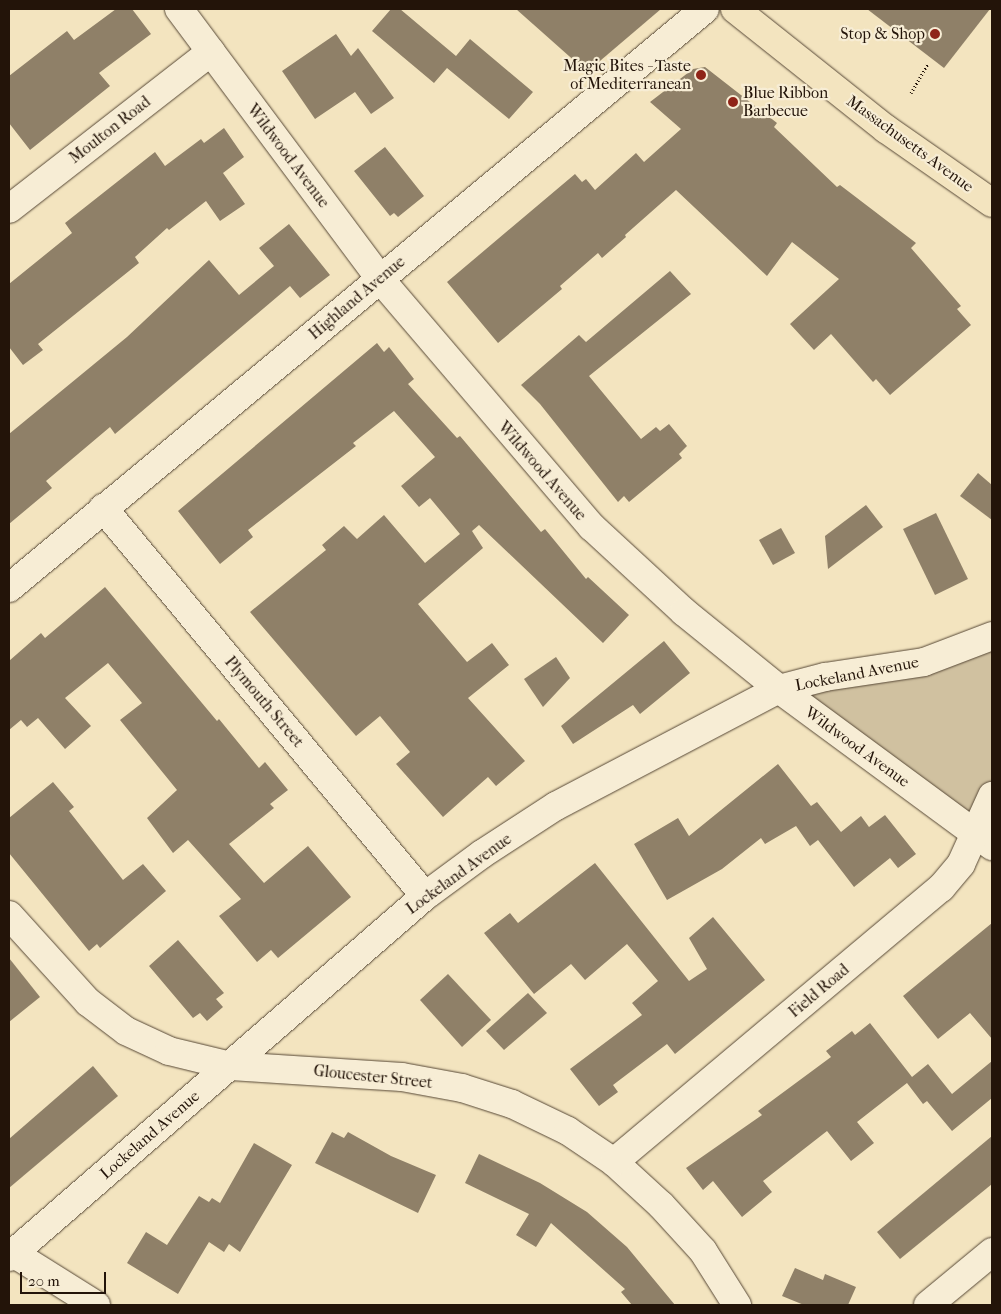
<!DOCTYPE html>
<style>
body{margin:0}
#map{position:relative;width:1001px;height:1314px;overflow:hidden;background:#f3e4bf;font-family:"IM FELL French Canon",serif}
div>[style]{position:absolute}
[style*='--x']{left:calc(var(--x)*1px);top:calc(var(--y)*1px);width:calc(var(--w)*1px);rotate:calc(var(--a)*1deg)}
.green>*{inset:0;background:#d0c1a0}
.building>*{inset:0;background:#8f8068}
.path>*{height:3px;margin-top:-1.5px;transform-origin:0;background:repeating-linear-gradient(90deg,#231409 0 1px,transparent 0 3.5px)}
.roads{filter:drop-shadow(0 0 1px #574836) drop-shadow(0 0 1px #574836)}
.minor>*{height:28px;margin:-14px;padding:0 14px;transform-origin:14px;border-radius:14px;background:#f7edd5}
.tertiary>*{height:28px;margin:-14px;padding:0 14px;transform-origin:14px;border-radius:14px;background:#f7edd5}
.primary>*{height:28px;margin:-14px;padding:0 14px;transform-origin:14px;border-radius:14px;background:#f3e4bf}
.dots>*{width:14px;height:14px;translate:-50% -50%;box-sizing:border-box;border:2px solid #f7edd5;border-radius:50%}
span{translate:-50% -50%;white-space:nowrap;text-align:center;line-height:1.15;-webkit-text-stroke:4.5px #f7edd5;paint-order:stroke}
.poi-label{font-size:16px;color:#231409}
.right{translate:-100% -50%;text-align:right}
.left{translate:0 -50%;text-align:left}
.street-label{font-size:16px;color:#231409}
.frame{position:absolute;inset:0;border:10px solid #231409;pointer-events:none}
.scale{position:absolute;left:20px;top:1272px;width:86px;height:22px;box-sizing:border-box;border:2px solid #231409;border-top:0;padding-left:6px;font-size:15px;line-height:18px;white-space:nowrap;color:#231409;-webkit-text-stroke:4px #f7edd5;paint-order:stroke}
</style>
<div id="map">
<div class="green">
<i style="clip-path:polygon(992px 636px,992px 796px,977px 835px,779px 689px)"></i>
</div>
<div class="building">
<i style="clip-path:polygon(116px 9px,132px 9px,151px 34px,99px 73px,110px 86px,30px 150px,9px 123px,9px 76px,67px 31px,74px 40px)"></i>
<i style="clip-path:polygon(391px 9px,400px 9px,456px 56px,470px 39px,533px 92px,509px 119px,447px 68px,434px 83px,372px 31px)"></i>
<i style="clip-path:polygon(516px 9px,661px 9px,587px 72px)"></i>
<i style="clip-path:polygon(867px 9px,990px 9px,944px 68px)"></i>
<i style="clip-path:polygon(336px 34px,351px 56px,358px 48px,394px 98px,371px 114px,355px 92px,315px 119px,282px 71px)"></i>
<i style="clip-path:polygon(705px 67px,777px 123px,774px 127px,837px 187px,840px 185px,916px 243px,911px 248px,961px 306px,957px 309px,971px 325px,890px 395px,876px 379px,873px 382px,831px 334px,814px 350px,790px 324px,839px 279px,792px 242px,767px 276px,676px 190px,625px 235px,626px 237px,602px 258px,598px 253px,560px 286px,562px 289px,498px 343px,447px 282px,575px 174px,582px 182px,586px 179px,595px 190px,636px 153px,644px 162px,681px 129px,650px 102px,693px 69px)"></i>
<i style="clip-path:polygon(224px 128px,244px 157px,223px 173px,245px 204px,220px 221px,206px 201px,169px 230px,167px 228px,135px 257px,139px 263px,38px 344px,43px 350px,23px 365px,9px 347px,9px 284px,72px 233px,65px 223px,155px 152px,165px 166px,201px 139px,204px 143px)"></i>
<i style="clip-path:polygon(385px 147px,424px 196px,398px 217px,394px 213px,390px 216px,354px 171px)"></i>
<i style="clip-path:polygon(289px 224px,330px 275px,300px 298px,290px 286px,115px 434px,110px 427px,46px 481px,52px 488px,9px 524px,9px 434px,127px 337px,209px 260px,239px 295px,274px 266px,259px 248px)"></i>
<i style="clip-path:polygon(670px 271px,691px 294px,589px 376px,641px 439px,656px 427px,660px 431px,669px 424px,687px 446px,679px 454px,682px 458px,629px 502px,624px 496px,618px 502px,540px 404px,521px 385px,579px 335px,586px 342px)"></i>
<i style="clip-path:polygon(377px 343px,384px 352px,389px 347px,414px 379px,408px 384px,457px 438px,460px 436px,541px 532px,545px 529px,586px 579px,588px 577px,629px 615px,603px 643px,479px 525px,472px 531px,483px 548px,418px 604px,467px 662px,492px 643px,509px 665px,468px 698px,525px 761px,496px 786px,488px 777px,443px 817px,396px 764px,410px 752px,380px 716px,356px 736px,250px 612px,326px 550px,322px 545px,344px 526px,357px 539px,384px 515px,425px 563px,460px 534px,430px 498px,419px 507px,401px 486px,435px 457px,394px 411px,353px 443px,356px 446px,248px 530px,253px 537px,220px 564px,178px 511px)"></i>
<i style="clip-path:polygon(978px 473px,992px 485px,992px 520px,960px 496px)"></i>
<i style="clip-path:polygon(866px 505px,883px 527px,828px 569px,825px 536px)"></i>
<i style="clip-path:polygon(936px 513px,968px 579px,935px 595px,903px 529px)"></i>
<i style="clip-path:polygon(781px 528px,795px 553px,773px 565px,759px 540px)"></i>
<i style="clip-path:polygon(105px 587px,217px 721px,219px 719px,259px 768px,265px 762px,288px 790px,270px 804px,274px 808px,229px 844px,264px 883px,308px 846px,351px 897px,278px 958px,271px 950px,257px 962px,219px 916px,241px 899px,188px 840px,173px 853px,147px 818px,177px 790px,120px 720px,142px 703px,108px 663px,65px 698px,91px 726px,65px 749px,38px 718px,27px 727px,21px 720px,9px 730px,9px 661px,41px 633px,45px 638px)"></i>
<i style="clip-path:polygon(664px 641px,690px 673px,640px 714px,633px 705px,573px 744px,561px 726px)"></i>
<i style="clip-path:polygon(556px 657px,570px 678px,543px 707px,524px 679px)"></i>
<i style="clip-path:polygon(778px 764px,811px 806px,817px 802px,841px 832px,861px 816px,869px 827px,885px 815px,916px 854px,898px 868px,890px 858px,854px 887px,818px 840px,810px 846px,796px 826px,765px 844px,761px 838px,722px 869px,667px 900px,634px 844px,678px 818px,689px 836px)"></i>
<i style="clip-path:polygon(53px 782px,74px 807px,69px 811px,123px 880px,143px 864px,166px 891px,100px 948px,97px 944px,89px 951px,9px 853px,9px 818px)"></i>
<i style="clip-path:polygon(595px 863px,689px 981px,707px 969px,689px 938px,713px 917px,765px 980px,675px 1054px,667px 1044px,613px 1085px,618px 1092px,599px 1106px,570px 1069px,642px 1015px,632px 1003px,658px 981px,627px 944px,585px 980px,571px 964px,534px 994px,484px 933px,510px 913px,518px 923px)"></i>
<i style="clip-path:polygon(992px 923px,992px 1039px,970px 1013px,938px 1039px,903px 996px)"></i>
<i style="clip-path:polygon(178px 940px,224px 993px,216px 999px,223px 1007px,207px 1021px,200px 1013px,193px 1018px,149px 966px)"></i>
<i style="clip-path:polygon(9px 958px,40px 997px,9px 1022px)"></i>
<i style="clip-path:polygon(448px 974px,491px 1020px,462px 1047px,420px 1000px)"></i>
<i style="clip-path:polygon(528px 993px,547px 1013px,504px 1050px,486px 1031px)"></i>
<i style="clip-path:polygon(870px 1023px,912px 1077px,928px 1064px,952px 1094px,992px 1061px,992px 1098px,952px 1131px,927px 1101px,923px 1104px,907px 1083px,857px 1122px,874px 1143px,851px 1161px,827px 1131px,763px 1181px,772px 1192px,742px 1217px,713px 1181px,703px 1190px,686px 1168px,762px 1115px,758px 1111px,831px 1057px,826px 1051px,852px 1031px,855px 1035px)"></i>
<i style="clip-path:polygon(93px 1066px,118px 1096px,9px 1188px,9px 1139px)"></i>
<i style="clip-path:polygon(332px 1132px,344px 1138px,348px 1132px,391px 1156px,436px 1175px,418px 1213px,315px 1163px)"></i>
<i style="clip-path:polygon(992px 1136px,992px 1184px,900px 1259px,877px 1232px)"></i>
<i style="clip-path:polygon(254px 1143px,292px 1165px,240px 1252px,229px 1244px,224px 1252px,209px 1242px,178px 1294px,127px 1263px,146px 1232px,167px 1245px,199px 1196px,209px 1202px,212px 1198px,220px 1203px)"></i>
<i style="clip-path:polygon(479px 1154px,540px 1183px,587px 1212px,627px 1247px,675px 1305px,632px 1305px,621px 1292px,625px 1289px,551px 1223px,536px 1247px,516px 1235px,529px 1214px,465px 1183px)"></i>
<i style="clip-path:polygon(795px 1268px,823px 1280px,825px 1274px,856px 1287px,848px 1305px,804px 1305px,782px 1296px)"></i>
</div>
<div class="path">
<i style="--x:911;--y:93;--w:34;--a:-60"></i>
</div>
<div class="roads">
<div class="minor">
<i style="--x:179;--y:9;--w:337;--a:53.3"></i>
<i style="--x:380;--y:279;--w:326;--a:49.5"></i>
<i style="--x:592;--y:527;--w:125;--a:42.7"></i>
<i style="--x:684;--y:612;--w:122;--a:39"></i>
<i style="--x:779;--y:689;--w:265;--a:36.4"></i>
<i style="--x:9;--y:209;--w:256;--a:-37.9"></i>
<i style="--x:103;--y:508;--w:504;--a:50.31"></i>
<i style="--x:9;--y:915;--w:118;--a:47.8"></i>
<i style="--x:88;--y:1002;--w:48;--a:37.3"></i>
<i style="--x:126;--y:1031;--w:47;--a:24.9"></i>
<i style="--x:169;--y:1051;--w:64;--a:13.6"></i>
<i style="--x:231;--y:1066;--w:171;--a:3.7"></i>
<i style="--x:402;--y:1077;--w:61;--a:10.4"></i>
<i style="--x:462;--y:1088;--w:52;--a:17.7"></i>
<i style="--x:512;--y:1104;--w:62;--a:25.7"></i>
<i style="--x:568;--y:1131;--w:55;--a:34"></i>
<i style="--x:614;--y:1162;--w:64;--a:42.5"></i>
<i style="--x:661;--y:1205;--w:62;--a:47.6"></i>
<i style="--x:703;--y:1251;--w:64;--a:57.8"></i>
<i style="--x:614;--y:1162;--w:427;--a:-40"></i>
<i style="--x:941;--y:888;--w:31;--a:-50"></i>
<i style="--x:961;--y:864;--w:75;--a:-65.5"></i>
<i style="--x:13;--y:1253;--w:98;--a:32.1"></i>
<i style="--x:9;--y:1257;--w:551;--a:-40.95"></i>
<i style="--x:425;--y:896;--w:71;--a:-36.4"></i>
<i style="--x:482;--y:854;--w:88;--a:-33"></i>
<i style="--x:556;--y:806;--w:252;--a:-27.7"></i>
<i style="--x:779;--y:689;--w:48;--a:-14.6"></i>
<i style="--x:825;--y:677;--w:100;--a:-8.6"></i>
<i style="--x:924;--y:662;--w:73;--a:-20.9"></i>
<i style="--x:928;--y:1305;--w:83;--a:-39.6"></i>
</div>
<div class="tertiary">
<i style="--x:9;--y:588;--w:905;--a:-39.76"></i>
</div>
<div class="primary">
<i style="--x:735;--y:9;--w:193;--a:38.5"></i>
<i style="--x:886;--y:129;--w:129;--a:34.9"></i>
</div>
</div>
<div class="dots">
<i style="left:935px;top:34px;background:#8f2418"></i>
<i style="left:701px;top:75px;background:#8f2418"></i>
<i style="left:733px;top:102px;background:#8f2418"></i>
</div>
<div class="poi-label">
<span class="right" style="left:925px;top:34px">Stop &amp; Shop</span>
<span class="right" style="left:691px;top:75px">Magic Bites - Taste<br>of Mediterranean</span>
<span class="left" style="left:743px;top:102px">Blue Ribbon<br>Barbecue</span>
</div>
<div class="street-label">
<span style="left:110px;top:130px;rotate:-38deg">Moulton Road</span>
<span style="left:910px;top:144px;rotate:36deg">Massachusetts Avenue</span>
<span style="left:288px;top:156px;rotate:53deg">Wildwood Avenue</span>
<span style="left:357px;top:298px;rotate:-40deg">Highland Avenue</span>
<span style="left:542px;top:471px;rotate:49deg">Wildwood Avenue</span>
<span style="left:857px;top:674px;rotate:-11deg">Lockeland Avenue</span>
<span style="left:264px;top:702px;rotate:50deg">Plymouth Street</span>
<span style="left:857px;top:747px;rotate:36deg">Wildwood Avenue</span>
<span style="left:459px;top:874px;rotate:-36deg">Lockeland Avenue</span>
<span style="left:819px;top:991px;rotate:-40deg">Field Road</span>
<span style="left:373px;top:1077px;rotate:6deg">Gloucester Street</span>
<span style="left:150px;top:1135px;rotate:-41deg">Lockeland Avenue</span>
</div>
<div class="frame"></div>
<div class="scale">20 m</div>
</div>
